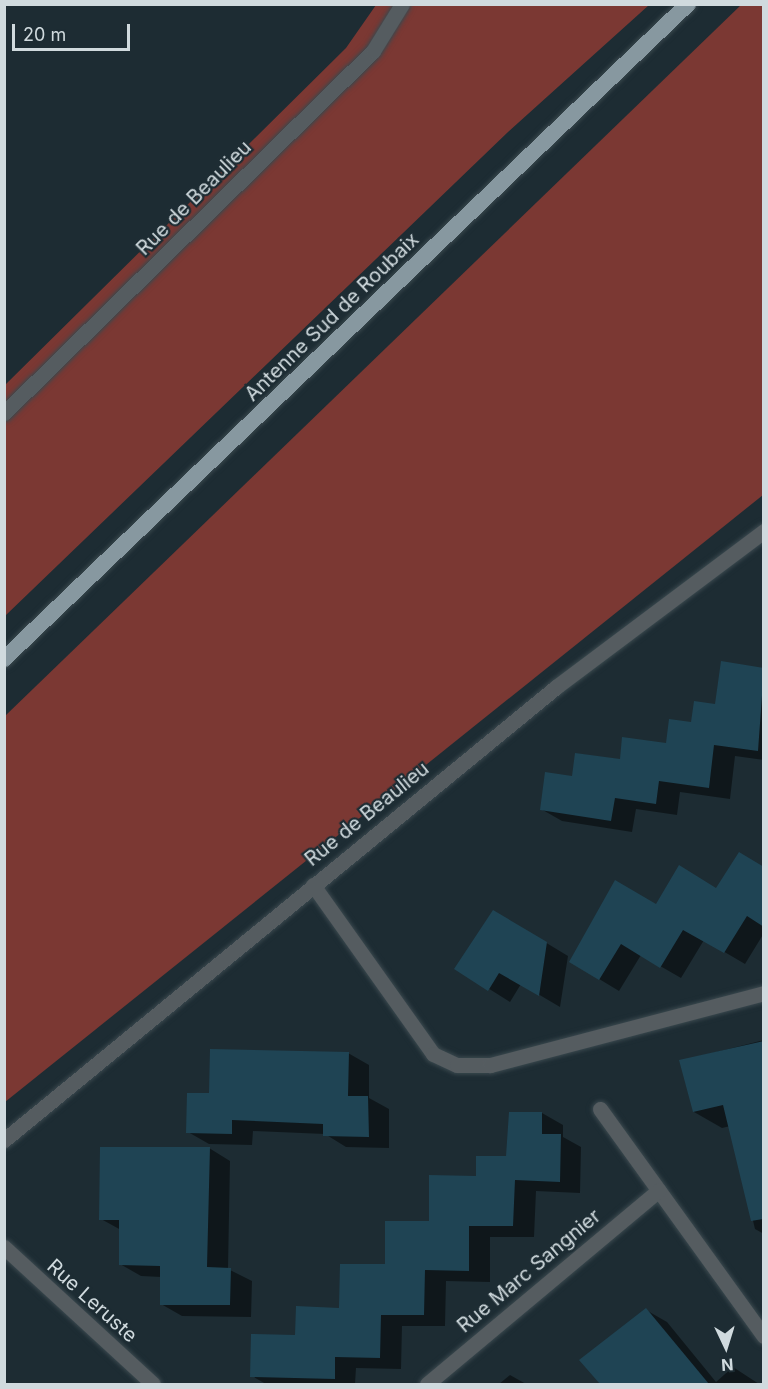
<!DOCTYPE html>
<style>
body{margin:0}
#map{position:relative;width:768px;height:1389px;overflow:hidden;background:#1d2c33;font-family:Inter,sans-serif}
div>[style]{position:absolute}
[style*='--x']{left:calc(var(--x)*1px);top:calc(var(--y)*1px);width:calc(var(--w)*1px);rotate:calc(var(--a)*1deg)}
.green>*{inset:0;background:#7b3833}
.shadow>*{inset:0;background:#0007}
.building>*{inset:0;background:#1f4454}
.roads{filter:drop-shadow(0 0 2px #3a484e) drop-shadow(0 0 2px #3a484e)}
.minor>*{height:15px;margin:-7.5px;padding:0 7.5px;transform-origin:7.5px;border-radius:7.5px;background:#555c60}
.tertiary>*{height:15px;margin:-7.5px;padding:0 7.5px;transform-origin:7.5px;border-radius:7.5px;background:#555c60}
.trunk>*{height:16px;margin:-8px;padding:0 8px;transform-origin:8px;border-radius:8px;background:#8798a0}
span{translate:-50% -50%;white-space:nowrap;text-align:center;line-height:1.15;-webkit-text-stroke:4.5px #1d2c33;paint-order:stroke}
.street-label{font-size:20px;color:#d0dade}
.frame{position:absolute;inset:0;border:6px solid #d0dade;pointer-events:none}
.north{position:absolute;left:696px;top:1317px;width:60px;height:60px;-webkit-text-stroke:4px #1d2c33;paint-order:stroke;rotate:176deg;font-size:16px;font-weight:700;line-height:24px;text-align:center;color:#d0dade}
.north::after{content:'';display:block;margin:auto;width:21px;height:27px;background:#d0dade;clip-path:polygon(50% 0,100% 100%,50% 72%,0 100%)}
.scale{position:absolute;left:12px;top:24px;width:118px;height:27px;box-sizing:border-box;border:3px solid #d0dade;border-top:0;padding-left:8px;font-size:18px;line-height:21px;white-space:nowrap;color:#d0dade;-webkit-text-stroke:4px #1d2c33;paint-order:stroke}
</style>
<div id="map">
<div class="green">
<i style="clip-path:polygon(376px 5px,649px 5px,508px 132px,5px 616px,5px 385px,346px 48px)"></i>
<i style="clip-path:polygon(741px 5px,764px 5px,763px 495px,5px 1102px,5px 716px)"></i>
</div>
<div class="shadow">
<i style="clip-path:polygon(764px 669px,764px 760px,735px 756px,730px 799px,680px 792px,677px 815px,636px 809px,632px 832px,562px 821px,541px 809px,573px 778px,667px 745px)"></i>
<i style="clip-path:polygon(764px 868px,764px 933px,745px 964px,704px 940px,681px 978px,641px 955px,619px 991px,571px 962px,657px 906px,717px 890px)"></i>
<i style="clip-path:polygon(515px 924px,568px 956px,560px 1007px,521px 984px,510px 1002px,456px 968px)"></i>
<i style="clip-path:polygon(764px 1040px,764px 1118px,722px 1128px,694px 1112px,681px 1061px)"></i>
<i style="clip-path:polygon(348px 1053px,369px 1065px,369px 1098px,389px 1109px,389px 1148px,346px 1147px,325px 1134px,253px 1131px,252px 1145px,209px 1144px,188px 1132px,211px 1095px)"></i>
<i style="clip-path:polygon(510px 1113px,542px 1113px,563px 1125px,563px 1137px,581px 1147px,580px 1193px,536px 1191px,534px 1237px,490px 1237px,490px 1282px,446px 1281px,445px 1326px,402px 1326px,401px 1369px,356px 1368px,355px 1384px,266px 1384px,252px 1376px,297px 1336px,341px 1310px,477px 1177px,508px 1157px)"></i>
<i style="clip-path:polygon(209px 1148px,230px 1161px,228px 1269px,252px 1281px,251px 1317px,182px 1316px,161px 1304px,161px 1277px,141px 1276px,120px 1264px,121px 1230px,101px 1219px)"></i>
<i style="clip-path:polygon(764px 1188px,764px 1234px,755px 1229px,746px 1192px)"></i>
<i style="clip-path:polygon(646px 1310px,667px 1322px,716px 1382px,733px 1367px,759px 1384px,602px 1384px,581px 1360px)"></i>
<i style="clip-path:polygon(510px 1375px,526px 1384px,499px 1384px)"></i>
</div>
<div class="building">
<i style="clip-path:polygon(721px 661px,764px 668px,758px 751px,714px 745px,709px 788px,659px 781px,656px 804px,615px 798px,611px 821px,540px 810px,545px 772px,572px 776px,575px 753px,620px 759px,622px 737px,666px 743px,669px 719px,691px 722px,694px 701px,715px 704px)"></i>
<i style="clip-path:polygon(739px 852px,764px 867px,764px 927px,747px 916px,724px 953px,683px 930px,660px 968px,621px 944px,599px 980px,569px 962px,615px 880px,656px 904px,679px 865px,716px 888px)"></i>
<i style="clip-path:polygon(493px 910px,547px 942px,539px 996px,499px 973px,488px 991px,454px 969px)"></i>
<i style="clip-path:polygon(764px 1041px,763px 1219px,751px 1221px,723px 1105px,693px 1112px,679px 1060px)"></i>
<i style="clip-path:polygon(210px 1049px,349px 1052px,348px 1096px,368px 1096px,369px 1137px,323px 1136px,323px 1124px,232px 1120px,232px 1134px,186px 1133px,187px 1093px,209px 1093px)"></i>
<i style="clip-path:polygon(509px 1112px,542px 1112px,542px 1134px,561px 1134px,560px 1182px,515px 1180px,513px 1226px,469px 1226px,469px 1271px,425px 1270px,424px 1315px,381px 1315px,380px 1358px,335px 1357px,335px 1379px,250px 1377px,251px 1334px,295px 1335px,296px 1306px,339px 1308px,340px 1264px,385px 1264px,385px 1221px,429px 1221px,429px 1175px,476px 1176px,476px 1156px,506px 1156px)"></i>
<i style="clip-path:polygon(100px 1147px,210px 1147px,207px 1267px,231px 1268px,230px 1305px,160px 1305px,160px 1266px,119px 1265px,119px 1220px,99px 1220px)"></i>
<i style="clip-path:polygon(646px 1308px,709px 1384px,600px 1384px,579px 1360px)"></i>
</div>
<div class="roads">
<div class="minor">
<i style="--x:4;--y:413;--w:517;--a:-44.45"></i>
<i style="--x:373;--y:51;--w:55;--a:-58.3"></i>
<i style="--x:313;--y:885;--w:207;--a:54.6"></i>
<i style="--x:433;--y:1054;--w:26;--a:25"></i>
<i style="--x:457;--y:1065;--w:33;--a:0"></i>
<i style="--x:490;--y:1065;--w:283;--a:-14.7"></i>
<i style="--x:600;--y:1109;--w:280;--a:54.2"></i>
<i style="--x:427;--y:1384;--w:302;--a:-39.9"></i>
</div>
<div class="tertiary">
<i style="--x:4;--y:1140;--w:714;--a:-39.37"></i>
<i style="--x:556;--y:687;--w:260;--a:-36.9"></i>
<i style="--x:4;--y:1247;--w:202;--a:42.6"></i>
</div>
<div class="trunk">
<i style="--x:4;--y:659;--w:947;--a:-43.76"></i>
</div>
</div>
<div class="street-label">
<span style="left:194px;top:198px;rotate:-45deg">Rue de Beaulieu</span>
<span style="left:332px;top:317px;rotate:-44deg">Antenne Sud de Roubaix</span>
<span style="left:367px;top:814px;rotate:-39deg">Rue de Beaulieu</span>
<span style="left:529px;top:1271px;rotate:-40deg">Rue Marc Sangnier</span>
<span style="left:92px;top:1301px;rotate:42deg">Rue Leruste</span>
</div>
<div class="frame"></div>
<div class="north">N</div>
<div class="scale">20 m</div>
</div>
